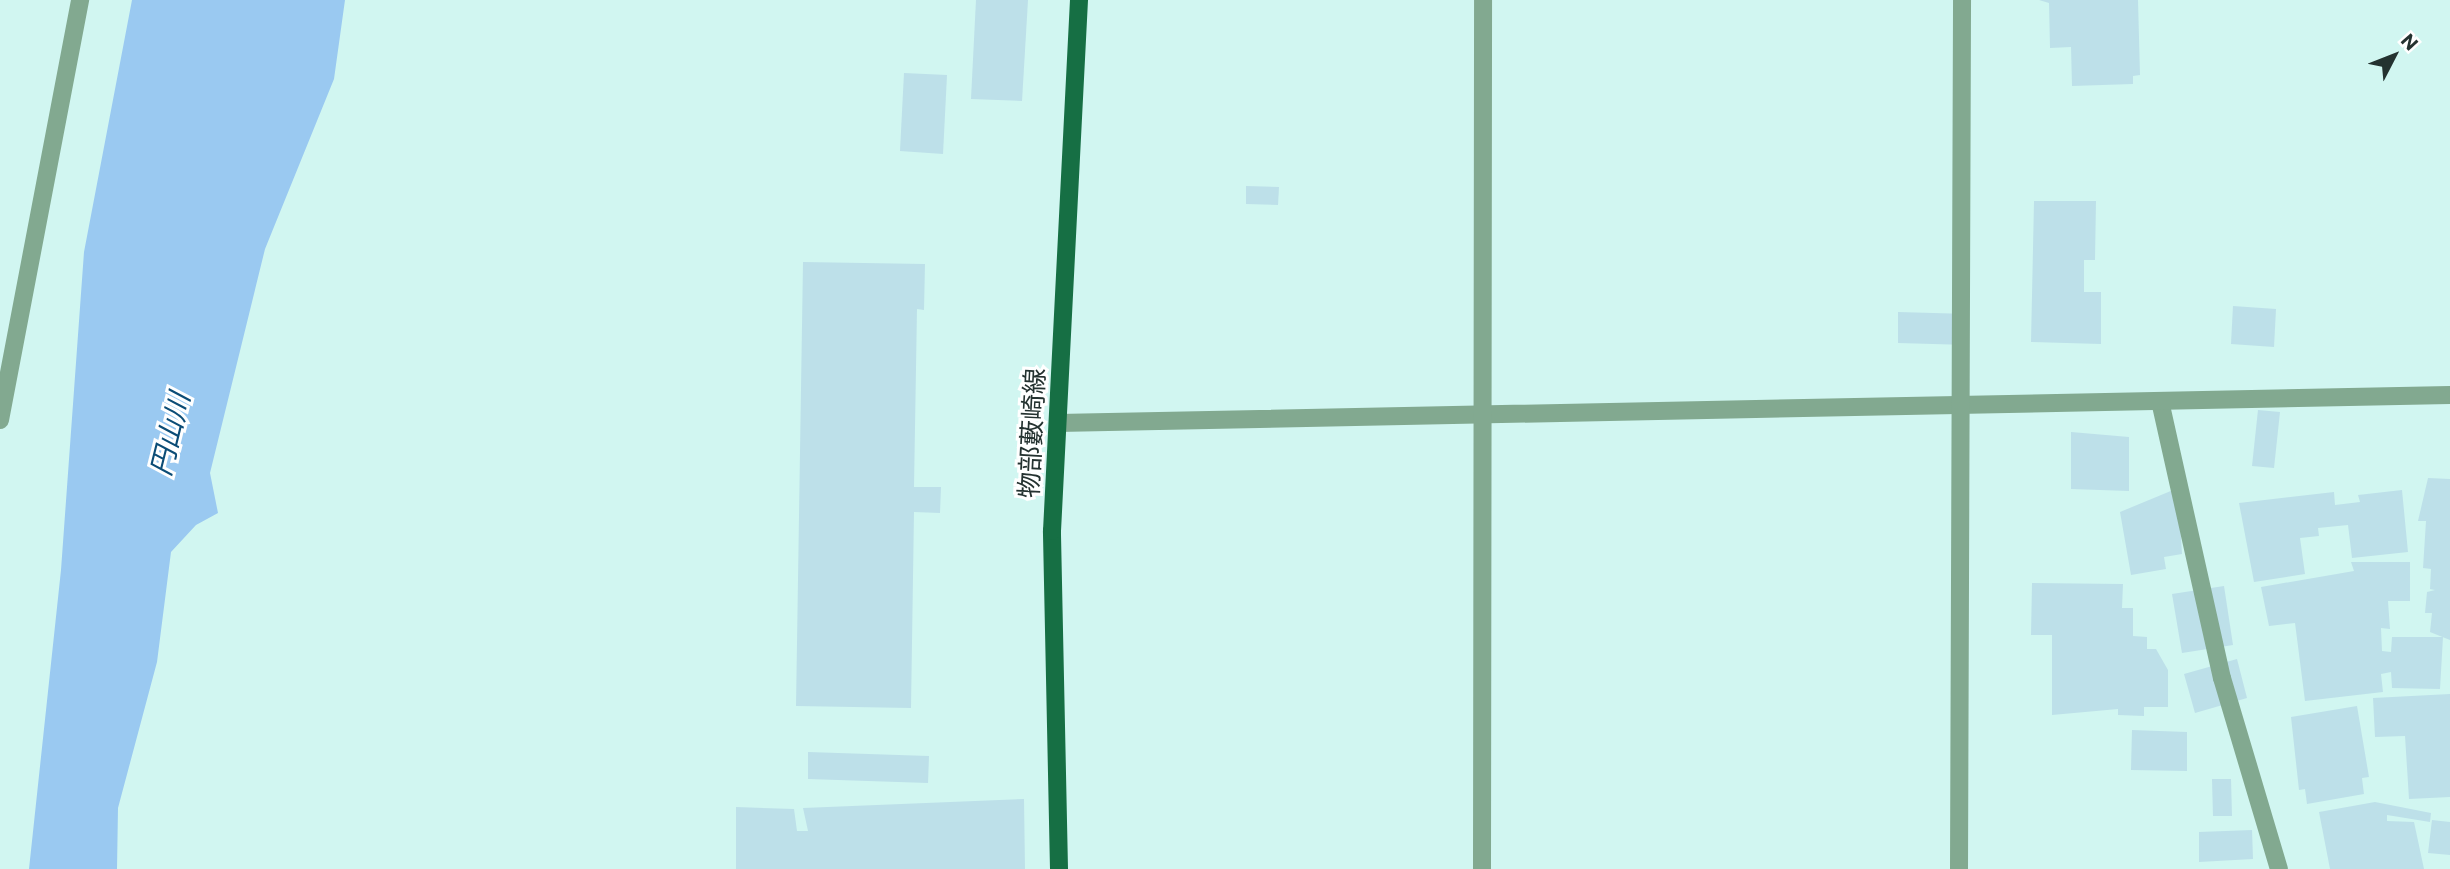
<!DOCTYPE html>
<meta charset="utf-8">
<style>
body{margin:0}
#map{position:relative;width:2450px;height:869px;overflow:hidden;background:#d1f6f1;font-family:Commissioner,"Noto Sans JP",sans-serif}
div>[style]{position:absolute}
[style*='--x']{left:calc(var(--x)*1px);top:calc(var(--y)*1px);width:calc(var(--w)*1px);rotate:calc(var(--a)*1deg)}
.water>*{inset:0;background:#9ac9f1}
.building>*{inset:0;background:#bde0e9}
.minor>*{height:18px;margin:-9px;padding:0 9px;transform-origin:9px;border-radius:9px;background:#82a990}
.major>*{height:18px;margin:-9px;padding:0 9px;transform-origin:9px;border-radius:9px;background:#166f44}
span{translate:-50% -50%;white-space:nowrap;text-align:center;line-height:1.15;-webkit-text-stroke:6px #fff;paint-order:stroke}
.street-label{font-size:26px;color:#243230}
.water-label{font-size:28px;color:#0b4c76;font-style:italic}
.north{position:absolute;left:2359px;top:21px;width:70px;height:70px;-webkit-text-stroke:5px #fff;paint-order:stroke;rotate:48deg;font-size:19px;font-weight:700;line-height:28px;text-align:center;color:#243230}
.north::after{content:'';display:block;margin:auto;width:24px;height:32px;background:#243230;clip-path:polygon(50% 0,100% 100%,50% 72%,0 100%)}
</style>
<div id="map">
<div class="water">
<i style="clip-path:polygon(132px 0,345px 0,334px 79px,265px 249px,210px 473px,218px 513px,196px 525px,171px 552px,157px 662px,118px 808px,117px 869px,29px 869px,61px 570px,84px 252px)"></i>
</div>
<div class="building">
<i style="clip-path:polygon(976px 0,1028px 0,1022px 101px,971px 99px)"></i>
<i style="clip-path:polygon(2039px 0,2138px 0,2140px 75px,2133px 76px,2133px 84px,2072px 86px,2071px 47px,2050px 48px,2049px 3px)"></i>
<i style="clip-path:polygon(904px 73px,947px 75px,943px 154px,900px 151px)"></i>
<i style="clip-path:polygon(1246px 186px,1279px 187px,1278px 205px,1246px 204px)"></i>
<i style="clip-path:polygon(2034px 201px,2096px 201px,2095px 260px,2084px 260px,2084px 292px,2101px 292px,2101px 344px,2031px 342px)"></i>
<i style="clip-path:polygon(803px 262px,925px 264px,924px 310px,917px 309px,914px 487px,941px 487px,940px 513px,914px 512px,911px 708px,796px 706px)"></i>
<i style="clip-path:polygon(2233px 306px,2276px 309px,2274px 347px,2231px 344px)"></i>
<i style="clip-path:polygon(1898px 312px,1969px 314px,1968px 345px,1898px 343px)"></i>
<i style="clip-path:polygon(2258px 410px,2280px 412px,2274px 468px,2252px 466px)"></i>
<i style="clip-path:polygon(2071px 432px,2129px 437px,2129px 491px,2071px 489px)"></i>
<i style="clip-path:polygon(2428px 478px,2450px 479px,2450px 640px,2430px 632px,2432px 613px,2425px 613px,2427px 592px,2435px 590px,2430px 589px,2431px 569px,2423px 568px,2426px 521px,2418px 521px)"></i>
<i style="clip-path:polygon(2178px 488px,2182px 554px,2164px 557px,2166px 569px,2131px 575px,2120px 512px)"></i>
<i style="clip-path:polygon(2402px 490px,2408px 552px,2352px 558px,2348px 525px,2318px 528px,2319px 536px,2300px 538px,2305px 574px,2254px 582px,2239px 503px,2334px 492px,2335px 505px,2360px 502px,2358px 495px)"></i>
<i style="clip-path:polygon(2351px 562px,2410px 562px,2410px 601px,2388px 601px,2390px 629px,2381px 628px,2382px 651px,2391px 652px,2392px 637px,2443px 637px,2440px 689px,2392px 688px,2391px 672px,2381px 674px,2383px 692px,2305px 701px,2295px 623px,2269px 626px,2261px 587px,2354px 571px)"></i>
<i style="clip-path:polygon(2032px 583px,2123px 584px,2122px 608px,2133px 608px,2133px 636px,2147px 637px,2147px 649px,2156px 649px,2168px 670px,2168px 707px,2144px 707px,2144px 716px,2118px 715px,2118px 709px,2052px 715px,2052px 635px,2031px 635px)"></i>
<i style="clip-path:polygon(2224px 586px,2233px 645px,2182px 653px,2172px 594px)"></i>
<i style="clip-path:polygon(2237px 659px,2247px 698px,2195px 713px,2184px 674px)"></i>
<i style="clip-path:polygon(2450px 694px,2450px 797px,2409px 799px,2405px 736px,2375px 737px,2373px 698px)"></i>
<i style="clip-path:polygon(2357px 706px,2369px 777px,2362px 778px,2364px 794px,2307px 804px,2305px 789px,2299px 790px,2291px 717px)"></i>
<i style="clip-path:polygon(2132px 730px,2187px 732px,2187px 771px,2131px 770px)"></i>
<i style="clip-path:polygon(808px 752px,929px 756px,928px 783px,808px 779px)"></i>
<i style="clip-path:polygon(2212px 779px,2231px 779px,2232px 816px,2213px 816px)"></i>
<i style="clip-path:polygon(1024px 799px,1025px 869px,736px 869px,736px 807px,794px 809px,797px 831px,808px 831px,803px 808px)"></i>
<i style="clip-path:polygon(2375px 802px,2431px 813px,2430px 822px,2387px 815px,2387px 821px,2414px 822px,2424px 869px,2330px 869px,2319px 812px)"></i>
<i style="clip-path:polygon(2432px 820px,2450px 822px,2450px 855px,2428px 853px)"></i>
<i style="clip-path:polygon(2252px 830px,2253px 859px,2199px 862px,2199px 832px)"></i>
</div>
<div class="minor">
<i style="--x:2160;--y:401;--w:284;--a:77.4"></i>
<i style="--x:2222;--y:678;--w:199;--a:73.4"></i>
<i style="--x:0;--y:420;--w:428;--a:-79.2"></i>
<i style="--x:1058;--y:423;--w:1392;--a:-1.15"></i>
<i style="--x:1482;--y:869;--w:869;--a:-89.93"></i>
<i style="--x:1959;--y:869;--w:869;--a:-89.8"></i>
</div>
<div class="major">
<i style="--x:1059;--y:869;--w:338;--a:-91.2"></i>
<i style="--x:1052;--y:531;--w:532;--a:-87.09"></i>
</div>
<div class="street-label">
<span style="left:1031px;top:433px;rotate:-87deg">物部藪崎線</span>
</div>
<div class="water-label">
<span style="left:169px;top:434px;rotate:-76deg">円山川</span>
</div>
<div class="north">N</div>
</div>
